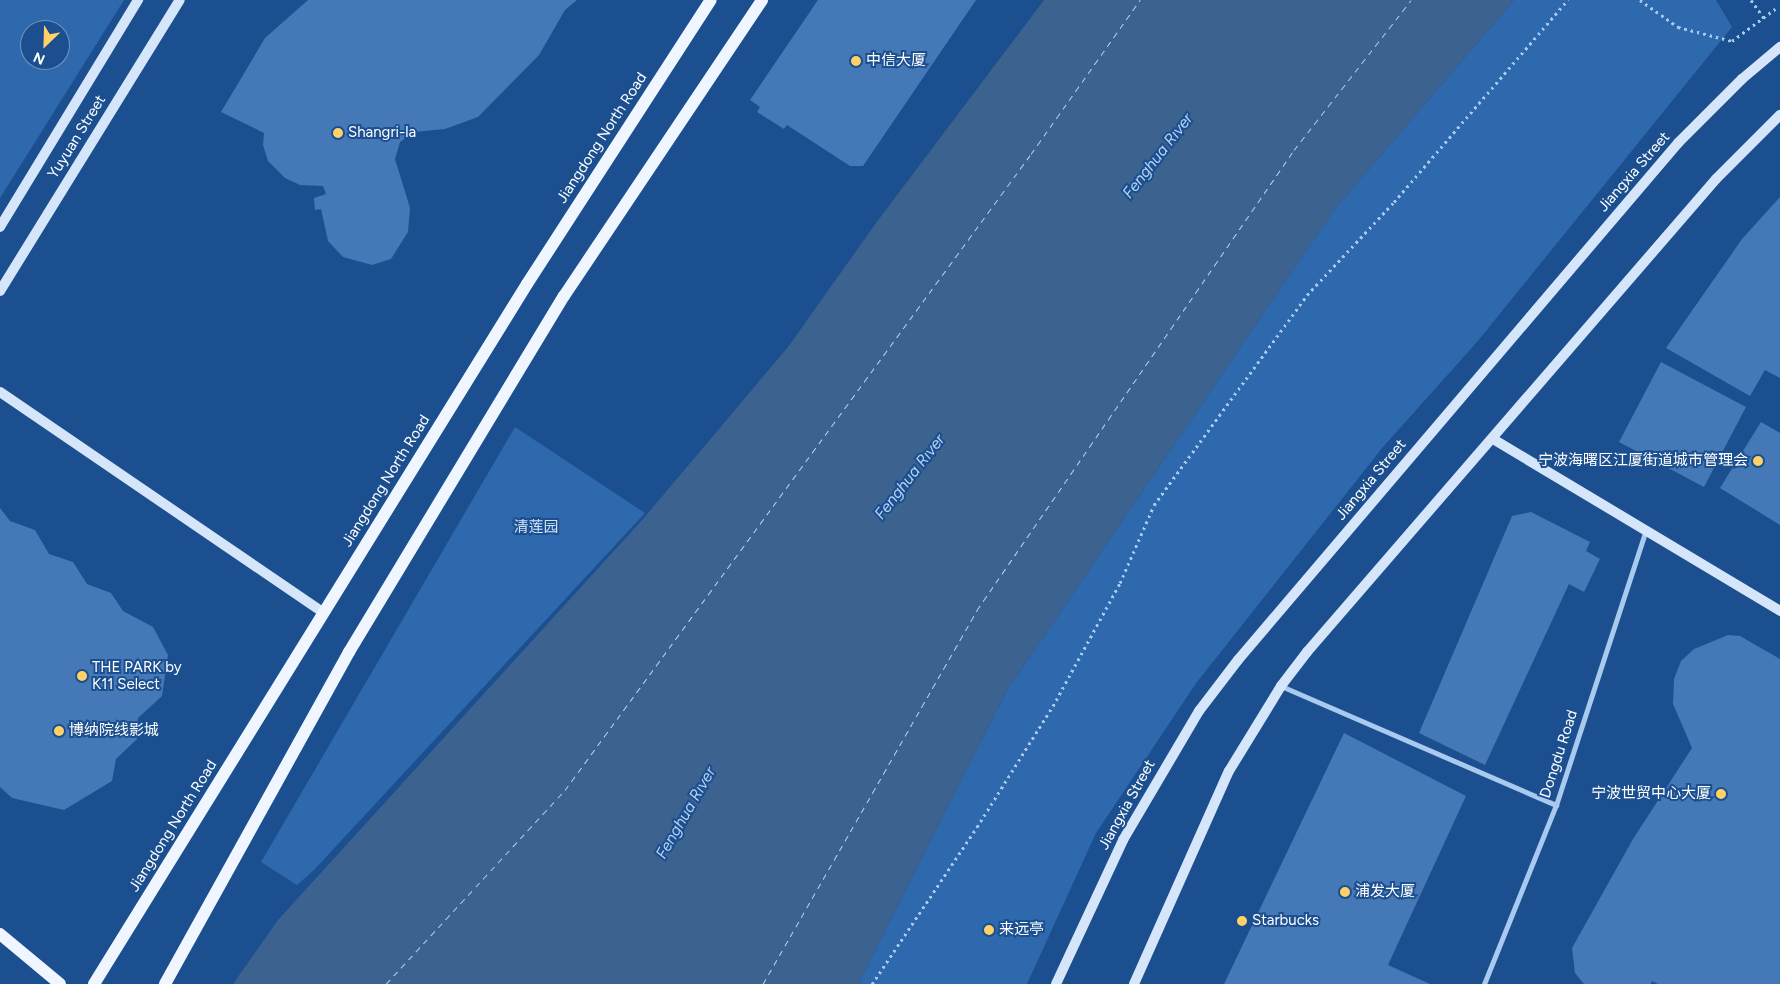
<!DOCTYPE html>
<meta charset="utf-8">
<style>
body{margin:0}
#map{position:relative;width:1780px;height:984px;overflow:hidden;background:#1b4f8f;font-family:Figtree,"Noto Sans SC",sans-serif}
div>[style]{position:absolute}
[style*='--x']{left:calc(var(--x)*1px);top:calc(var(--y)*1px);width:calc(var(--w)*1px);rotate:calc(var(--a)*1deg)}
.green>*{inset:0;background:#2e69ad}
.water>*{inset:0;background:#3c6290}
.ferry>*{height:1px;margin-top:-0.5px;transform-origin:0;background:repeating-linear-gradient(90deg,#b5d3f5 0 6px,transparent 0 11px)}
.building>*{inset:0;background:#4478b7}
.path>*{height:3px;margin-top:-1.5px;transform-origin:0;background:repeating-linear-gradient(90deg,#a9c9ee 0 2.5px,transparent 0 6.5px)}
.street>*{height:5px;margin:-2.5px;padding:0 2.5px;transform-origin:2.5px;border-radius:2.5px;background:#a9c9ee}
.secondary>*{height:10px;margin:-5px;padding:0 5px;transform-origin:5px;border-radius:5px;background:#d6e6fa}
.primary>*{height:12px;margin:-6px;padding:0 6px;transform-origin:6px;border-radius:6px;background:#f0f6ff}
.dots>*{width:14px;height:14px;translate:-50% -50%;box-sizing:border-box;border:2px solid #1b4f8f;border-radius:50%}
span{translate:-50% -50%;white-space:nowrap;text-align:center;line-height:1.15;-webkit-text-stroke:4px #1b4f8f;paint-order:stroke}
.poi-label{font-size:15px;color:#fff}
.left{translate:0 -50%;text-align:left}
.right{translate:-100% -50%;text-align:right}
.street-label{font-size:15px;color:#fff}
.park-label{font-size:15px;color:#cfe3fa}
.water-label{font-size:16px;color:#b5d3f5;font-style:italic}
.north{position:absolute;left:20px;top:20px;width:50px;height:50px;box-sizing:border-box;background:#1b4f8f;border:1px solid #7695bc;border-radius:50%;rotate:204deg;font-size:14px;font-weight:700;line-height:20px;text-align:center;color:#fff}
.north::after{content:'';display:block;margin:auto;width:18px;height:22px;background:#ffd166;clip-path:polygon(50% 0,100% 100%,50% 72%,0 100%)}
</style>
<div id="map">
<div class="green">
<i style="clip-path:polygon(evenodd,0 0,124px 0,0 198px,0 0,30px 30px,60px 30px,60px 60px,30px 60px,30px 30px)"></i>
<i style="clip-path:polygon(1514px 0,1716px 0,1732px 27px,1477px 342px,1383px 447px,1197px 682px,1096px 833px,1027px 984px,858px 984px,1006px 692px,1334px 210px)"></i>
<i style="clip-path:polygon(515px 427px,645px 513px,314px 870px,297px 885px,261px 862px)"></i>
</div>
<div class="water">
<i style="clip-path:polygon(1044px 0,1514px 0,1334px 210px,1006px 692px,858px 984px,233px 984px,278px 920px,643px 519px,788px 347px,876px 223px)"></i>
</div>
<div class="ferry">
<i style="--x:386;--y:984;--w:264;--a:-47.3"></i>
<i style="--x:565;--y:790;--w:788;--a:-53.77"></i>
<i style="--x:1031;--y:154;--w:189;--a:-54.7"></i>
<i style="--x:763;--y:984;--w:431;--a:-60.2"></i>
<i style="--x:977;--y:610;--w:559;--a:-55.43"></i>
<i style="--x:1294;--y:150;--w:190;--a:-52"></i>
</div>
<div class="building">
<i style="clip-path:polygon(308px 0,577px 0,565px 10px,539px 55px,478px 117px,445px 129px,414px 132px,400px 142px,395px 159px,410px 208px,408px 232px,391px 259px,372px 265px,343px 257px,328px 241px,321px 209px,315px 210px,314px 198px,326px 194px,323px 186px,300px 185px,285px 178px,268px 161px,263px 145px,264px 133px,221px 112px,265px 38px)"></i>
<i style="clip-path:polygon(818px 0,976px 0,863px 166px,850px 166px,787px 125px,784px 129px,757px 112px,760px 107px,750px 100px)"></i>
<i style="clip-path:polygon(1780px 197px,1780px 378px,1765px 370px,1750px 396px,1666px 348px,1742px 239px)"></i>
<i style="clip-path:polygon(1661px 362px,1746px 407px,1704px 487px,1619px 442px)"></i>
<i style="clip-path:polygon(1761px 422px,1780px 433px,1780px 525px,1720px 488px)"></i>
<i style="clip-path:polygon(0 508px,10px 521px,35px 530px,49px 554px,73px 562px,87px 584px,111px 593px,123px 611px,153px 627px,168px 655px,162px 696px,138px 718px,137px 739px,116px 759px,112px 781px,64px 810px,12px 798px,0 787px)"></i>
<i style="clip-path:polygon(1531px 512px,1590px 542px,1586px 551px,1600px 559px,1584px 592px,1569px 584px,1485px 765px,1419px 733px,1512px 516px)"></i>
<i style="clip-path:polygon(1728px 635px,1740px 636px,1780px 659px,1780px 984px,1658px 984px,1652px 981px,1651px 984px,1584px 984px,1575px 973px,1572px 948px,1633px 839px,1692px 748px,1673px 704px,1674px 679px,1681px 661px,1694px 649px)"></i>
<i style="clip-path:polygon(1344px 733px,1466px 796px,1388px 965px,1430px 984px,1224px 984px)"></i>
</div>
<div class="path">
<i style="--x:1640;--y:0;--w:47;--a:35.4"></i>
<i style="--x:1678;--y:27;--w:56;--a:14.5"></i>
<i style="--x:1732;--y:41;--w:54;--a:-36.7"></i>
<i style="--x:1751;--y:0;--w:22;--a:54"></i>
<i style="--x:872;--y:984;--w:189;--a:-56.2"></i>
<i style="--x:977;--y:827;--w:143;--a:-57.9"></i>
<i style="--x:1053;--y:706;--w:140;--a:-61.4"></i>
<i style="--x:1120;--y:583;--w:85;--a:-66.4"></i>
<i style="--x:1154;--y:505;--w:260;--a:-53.9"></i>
<i style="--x:1307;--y:295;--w:127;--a:-46.9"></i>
<i style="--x:1394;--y:202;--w:267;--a:-49.3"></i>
</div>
<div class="street">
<i style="--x:1281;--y:686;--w:300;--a:23.4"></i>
<i style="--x:1484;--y:984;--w:193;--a:-68.1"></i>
<i style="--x:1556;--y:805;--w:289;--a:-71.9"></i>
</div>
<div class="secondary">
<i style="--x:0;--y:227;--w:266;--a:-58.7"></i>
<i style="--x:0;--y:291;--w:342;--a:-58.3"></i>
<i style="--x:0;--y:392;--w:392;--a:34.3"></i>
<i style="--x:1493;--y:439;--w:335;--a:30.9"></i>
<i style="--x:1056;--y:984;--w:159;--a:-65"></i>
<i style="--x:1123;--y:840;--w:150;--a:-59.5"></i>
<i style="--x:1199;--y:711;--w:64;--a:-52.6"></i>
<i style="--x:1238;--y:660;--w:679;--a:-49.6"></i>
<i style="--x:1678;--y:143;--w:91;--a:-45"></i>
<i style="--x:1742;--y:79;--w:50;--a:-40.1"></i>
<i style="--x:1134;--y:984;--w:233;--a:-66"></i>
<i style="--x:1229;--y:771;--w:100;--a:-58.5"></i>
<i style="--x:1281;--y:686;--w:43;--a:-52.6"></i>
<i style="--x:1307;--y:652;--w:625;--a:-49.15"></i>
<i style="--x:1716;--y:179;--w:91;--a:-45"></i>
</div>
<div class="primary">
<i style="--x:0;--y:934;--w:78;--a:39.8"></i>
<i style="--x:94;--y:984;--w:823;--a:-58.26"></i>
<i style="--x:527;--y:284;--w:338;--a:-57.1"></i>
<i style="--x:165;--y:984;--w:380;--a:-61"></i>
<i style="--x:349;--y:652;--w:416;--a:-58.9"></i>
<i style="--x:564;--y:296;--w:356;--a:-56.2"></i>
</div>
<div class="dots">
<i style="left:856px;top:61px;background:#ffd166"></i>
<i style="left:338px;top:133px;background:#ffd166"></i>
<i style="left:1758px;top:461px;background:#ffd166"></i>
<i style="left:82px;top:676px;background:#ffd166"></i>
<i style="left:59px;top:731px;background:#ffd166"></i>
<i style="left:1721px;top:794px;background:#ffd166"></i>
<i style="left:1345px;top:892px;background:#ffd166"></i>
<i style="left:1242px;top:921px;background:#ffd166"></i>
<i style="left:989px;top:930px;background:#ffd166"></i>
</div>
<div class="poi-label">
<span class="left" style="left:866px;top:61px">中信大厦</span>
<span class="left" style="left:348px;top:133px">Shangri-la</span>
<span class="right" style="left:1748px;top:461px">宁波海曙区江厦街道城市管理会</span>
<span class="left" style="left:92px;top:676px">THE PARK by<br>K11 Select</span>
<span class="left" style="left:69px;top:731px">博纳院线影城</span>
<span class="right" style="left:1711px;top:794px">宁波世贸中心大厦</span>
<span class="left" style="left:1355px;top:892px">浦发大厦</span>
<span class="left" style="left:1252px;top:921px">Starbucks</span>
<span class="left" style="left:999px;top:930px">来远亭</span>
</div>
<div class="street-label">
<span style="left:77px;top:137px;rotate:-58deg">Yuyuan Street</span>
<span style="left:602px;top:138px;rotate:-57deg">Jiangdong North Road</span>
<span style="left:1634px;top:172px;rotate:-49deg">Jiangxia Street</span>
<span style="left:1371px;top:480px;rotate:-50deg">Jiangxia Street</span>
<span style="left:386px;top:481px;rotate:-58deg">Jiangdong North Road</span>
<span style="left:1559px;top:754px;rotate:-72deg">Dongdu Road</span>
<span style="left:1127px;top:805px;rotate:-61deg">Jiangxia Street</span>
<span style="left:173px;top:826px;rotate:-58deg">Jiangdong North Road</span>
</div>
<div class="park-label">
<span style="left:536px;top:528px">清莲园</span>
</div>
<div class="water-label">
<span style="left:1158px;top:156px;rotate:-52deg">Fenghua Rıver</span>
<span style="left:910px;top:477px;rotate:-52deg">Fenghua Rıver</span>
<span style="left:686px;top:813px;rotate:-60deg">Fenghua Rıver</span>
</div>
<div class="north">N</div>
</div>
